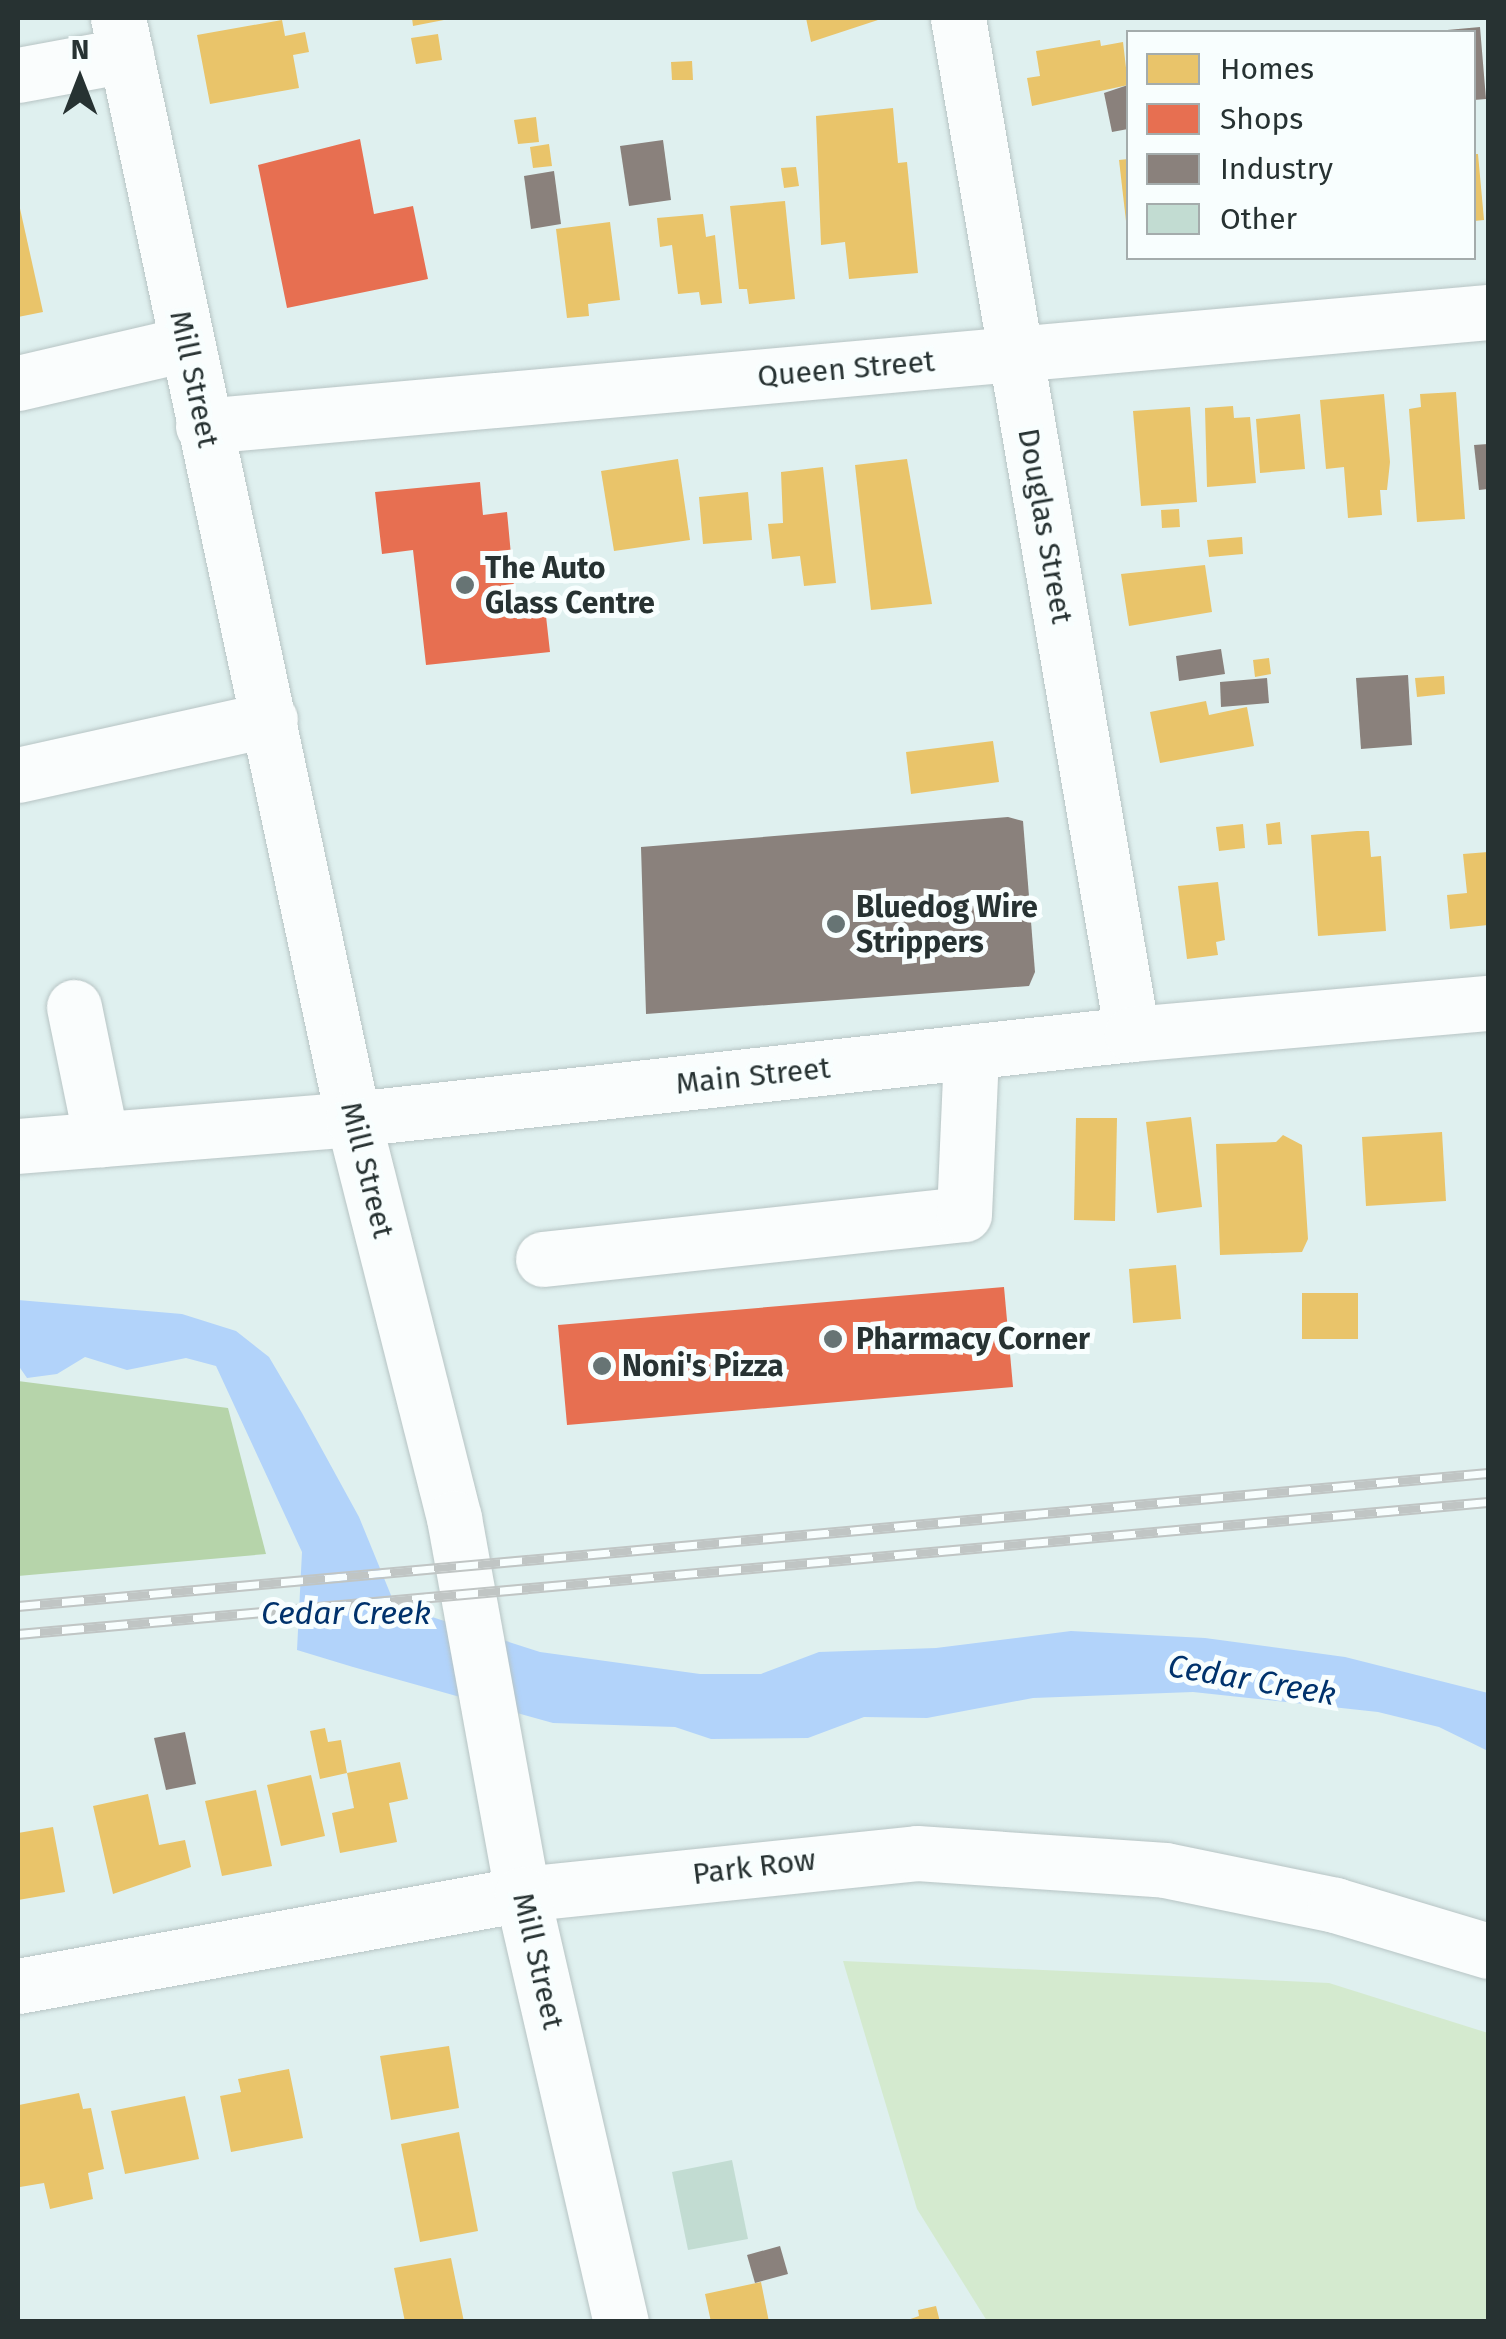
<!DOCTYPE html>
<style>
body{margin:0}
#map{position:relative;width:1506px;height:2339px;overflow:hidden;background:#dff0ef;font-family:"Fira Sans",sans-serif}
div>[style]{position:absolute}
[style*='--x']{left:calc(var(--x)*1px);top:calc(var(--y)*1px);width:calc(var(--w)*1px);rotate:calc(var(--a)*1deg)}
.green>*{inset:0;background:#d4eacf}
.forest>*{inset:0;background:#b6d4aa}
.water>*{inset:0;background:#b2d3fa}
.homes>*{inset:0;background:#e9c46a}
.shops>*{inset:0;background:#e76f51}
.industry>*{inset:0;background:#8a817c}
.building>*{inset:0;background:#c2dcd2}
.roads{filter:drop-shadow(0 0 2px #b7c4c4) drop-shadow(0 0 2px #b7c4c4)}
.minor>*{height:55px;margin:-27.5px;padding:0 27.5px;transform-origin:27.5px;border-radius:27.5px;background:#fafdfd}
.major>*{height:55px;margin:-27.5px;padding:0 27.5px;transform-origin:27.5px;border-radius:27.5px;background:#fafdfd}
.rail>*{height:11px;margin-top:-5.5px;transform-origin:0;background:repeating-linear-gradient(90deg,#f8fefe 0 22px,#c0c5c4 0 44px);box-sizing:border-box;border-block:2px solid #c0c5c4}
.dots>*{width:28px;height:28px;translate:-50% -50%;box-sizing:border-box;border:5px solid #f8fefe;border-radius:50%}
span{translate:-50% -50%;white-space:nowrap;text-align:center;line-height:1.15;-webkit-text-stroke:10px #f8fefe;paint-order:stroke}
.street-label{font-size:30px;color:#273232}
.poi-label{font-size:30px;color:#273232;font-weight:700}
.left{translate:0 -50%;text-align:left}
.water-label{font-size:32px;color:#00326c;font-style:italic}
.frame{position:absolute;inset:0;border:20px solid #273232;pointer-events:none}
.legend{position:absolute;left:1126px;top:30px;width:350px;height:230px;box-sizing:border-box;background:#f8fefe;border:2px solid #a4acac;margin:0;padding:12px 18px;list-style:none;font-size:30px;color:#273232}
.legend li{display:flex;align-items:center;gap:20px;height:50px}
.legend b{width:50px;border:2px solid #a4acac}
.north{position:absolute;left:30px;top:30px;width:100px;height:100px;-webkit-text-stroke:8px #f8fefe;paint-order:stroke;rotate:0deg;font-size:28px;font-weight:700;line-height:40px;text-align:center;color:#273232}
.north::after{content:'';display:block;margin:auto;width:35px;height:45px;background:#273232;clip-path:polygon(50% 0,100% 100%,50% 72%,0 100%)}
</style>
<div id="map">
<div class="green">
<i style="clip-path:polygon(843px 1961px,1329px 1983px,1488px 2033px,1488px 2321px,987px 2321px,917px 2209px)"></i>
</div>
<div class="forest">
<i style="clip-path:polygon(18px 1381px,228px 1408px,266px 1554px,18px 1576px)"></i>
</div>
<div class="water">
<i style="clip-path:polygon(18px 1300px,182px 1314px,236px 1331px,269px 1357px,302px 1413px,359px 1517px,395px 1605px,540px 1652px,700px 1674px,761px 1674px,819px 1652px,936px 1648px,1071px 1631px,1205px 1638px,1345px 1657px,1488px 1693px,1488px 1751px,1439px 1727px,1378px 1712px,1193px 1692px,1033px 1698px,927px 1718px,864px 1717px,808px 1738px,711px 1739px,675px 1727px,553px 1723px,353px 1667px,297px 1650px,302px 1552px,216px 1366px,186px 1358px,127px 1370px,85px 1357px,57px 1374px,27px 1378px,18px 1365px)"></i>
</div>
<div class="homes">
<i style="clip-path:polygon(412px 18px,448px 18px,449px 19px,413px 26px)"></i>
<i style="clip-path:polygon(806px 18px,880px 18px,881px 19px,811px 42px)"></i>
<i style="clip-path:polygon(282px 20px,285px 36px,305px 32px,309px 52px,293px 55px,299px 88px,210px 104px,197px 35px)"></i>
<i style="clip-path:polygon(438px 34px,442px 60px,416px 64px,411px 38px)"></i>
<i style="clip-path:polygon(1100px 40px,1101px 46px,1123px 42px,1128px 85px,1032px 106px,1027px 78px,1040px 76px,1036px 51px)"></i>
<i style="clip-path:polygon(692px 61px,693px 80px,672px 80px,671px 62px)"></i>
<i style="clip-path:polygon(893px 108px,898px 163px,907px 162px,918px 273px,849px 279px,845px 242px,821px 245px,816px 116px)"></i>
<i style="clip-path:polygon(536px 117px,539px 142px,518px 144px,514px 120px)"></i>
<i style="clip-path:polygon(549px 144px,552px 166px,533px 168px,530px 147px)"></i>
<i style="clip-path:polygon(1474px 154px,1478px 154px,1484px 220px,1474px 221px)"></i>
<i style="clip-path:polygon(1128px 159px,1128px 221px,1126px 221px,1119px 160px)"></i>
<i style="clip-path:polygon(796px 167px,799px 186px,784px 188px,781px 168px)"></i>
<i style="clip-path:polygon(785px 201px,795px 299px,749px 304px,747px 289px,739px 289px,730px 206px)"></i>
<i style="clip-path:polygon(19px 204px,43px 312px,18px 317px,18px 205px)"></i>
<i style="clip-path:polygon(703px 214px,706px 237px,715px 235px,722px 303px,701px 305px,699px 292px,678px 294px,672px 245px,660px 247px,657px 218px)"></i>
<i style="clip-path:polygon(610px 222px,620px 300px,588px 304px,589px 316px,567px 318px,556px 229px)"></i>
<i style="clip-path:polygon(1456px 392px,1465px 519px,1417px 522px,1409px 409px,1421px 407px,1420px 394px)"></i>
<i style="clip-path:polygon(1384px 394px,1390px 462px,1387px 490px,1380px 490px,1382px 515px,1348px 518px,1344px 467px,1326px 469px,1320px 400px)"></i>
<i style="clip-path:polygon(1233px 406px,1234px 418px,1250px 417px,1256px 483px,1207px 487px,1205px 408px)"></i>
<i style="clip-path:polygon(1190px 407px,1197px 502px,1141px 506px,1133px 411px)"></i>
<i style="clip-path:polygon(1300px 414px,1305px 469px,1260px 473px,1256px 419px)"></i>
<i style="clip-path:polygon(678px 459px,690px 540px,614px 551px,601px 471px)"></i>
<i style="clip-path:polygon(907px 459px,932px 604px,871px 610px,855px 465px)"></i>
<i style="clip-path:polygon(823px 467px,836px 583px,804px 586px,800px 556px,772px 559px,768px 524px,783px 523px,781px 472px)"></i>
<i style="clip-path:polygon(748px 492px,752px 540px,703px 544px,699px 497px)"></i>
<i style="clip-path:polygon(1179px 509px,1180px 527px,1162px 528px,1161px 510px)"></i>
<i style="clip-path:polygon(1242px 537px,1243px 554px,1209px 557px,1207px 540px)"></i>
<i style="clip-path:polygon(1205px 565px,1212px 612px,1129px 626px,1121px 574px)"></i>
<i style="clip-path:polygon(1269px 658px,1271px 674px,1255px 677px,1253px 660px)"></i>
<i style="clip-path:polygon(1444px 676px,1445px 694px,1417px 697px,1415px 678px)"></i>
<i style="clip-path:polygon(1206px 701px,1209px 715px,1247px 707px,1254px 746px,1160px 763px,1150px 712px)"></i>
<i style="clip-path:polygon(993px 741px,999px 782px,911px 794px,906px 752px)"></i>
<i style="clip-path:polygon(1280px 822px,1282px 844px,1268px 845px,1266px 824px)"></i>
<i style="clip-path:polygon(1243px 824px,1245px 848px,1219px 851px,1216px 827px)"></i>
<i style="clip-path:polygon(1357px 831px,1369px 831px,1371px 857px,1381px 856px,1386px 931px,1318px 936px,1311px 835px)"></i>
<i style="clip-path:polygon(1488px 852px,1488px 925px,1450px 929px,1447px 895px,1467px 893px,1463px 854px)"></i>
<i style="clip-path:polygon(1218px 882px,1225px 940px,1216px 942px,1218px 955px,1187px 959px,1178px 886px)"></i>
<i style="clip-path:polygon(1191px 1117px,1202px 1207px,1157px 1213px,1146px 1122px)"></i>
<i style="clip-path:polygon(1076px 1118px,1117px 1118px,1115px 1221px,1074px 1220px)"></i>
<i style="clip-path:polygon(1442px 1132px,1446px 1201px,1366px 1206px,1362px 1137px)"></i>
<i style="clip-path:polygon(1283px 1135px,1302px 1145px,1308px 1239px,1302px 1252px,1220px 1255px,1216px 1144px,1276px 1142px)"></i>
<i style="clip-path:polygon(1176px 1265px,1181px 1319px,1133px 1323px,1129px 1269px)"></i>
<i style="clip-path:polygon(1302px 1293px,1358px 1293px,1358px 1339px,1302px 1339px)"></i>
<i style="clip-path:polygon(325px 1728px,328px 1742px,341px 1740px,347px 1773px,320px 1779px,310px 1731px)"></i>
<i style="clip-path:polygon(400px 1762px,408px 1799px,389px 1803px,397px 1842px,340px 1853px,332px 1813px,354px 1808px,347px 1773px)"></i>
<i style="clip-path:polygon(311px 1775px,325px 1836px,281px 1846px,267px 1785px)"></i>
<i style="clip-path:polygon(256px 1790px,272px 1866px,222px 1876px,205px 1801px)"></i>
<i style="clip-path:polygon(148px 1794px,159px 1845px,185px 1840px,191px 1867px,113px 1894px,93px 1806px)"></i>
<i style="clip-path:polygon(53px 1827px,65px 1892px,18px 1900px,18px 1833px)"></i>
<i style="clip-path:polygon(449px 2046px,459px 2108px,391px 2120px,380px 2056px)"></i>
<i style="clip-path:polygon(289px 2069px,303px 2138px,231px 2152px,220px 2096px,241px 2092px,238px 2079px)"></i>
<i style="clip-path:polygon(79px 2093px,83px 2109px,91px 2108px,104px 2169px,88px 2173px,93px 2199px,50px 2209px,44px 2183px,20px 2187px,19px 2105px)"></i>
<i style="clip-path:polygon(185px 2096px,199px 2159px,125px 2174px,111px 2111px)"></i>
<i style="clip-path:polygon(459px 2132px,478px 2231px,420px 2242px,401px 2144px)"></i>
<i style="clip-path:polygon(451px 2258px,464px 2322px,405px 2322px,394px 2268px)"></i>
<i style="clip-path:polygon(761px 2282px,769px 2322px,711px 2322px,705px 2294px)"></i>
<i style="clip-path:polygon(936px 2306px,940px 2322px,902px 2322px,919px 2316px,918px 2310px)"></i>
</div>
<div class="shops">
<i style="clip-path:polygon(360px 139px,374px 214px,413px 206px,428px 279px,287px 308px,258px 165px)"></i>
<i style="clip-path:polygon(480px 482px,483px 515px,507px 512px,517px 619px,546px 616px,550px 652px,426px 665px,413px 550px,382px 554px,375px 492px)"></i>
<i style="clip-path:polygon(1004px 1287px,1013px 1387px,567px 1425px,558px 1325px)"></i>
</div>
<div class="industry">
<i style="clip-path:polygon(1480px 27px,1486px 99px,1474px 100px,1474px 32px,1447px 30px)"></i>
<i style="clip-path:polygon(1128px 85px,1128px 129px,1112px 132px,1104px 93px)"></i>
<i style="clip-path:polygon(663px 140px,671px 200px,629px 206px,620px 146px)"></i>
<i style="clip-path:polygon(554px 171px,561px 224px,531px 229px,524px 176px)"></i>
<i style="clip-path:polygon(1488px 444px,1488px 489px,1479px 490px,1474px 445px)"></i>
<i style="clip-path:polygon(1221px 649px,1225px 674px,1179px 681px,1176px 656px)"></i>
<i style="clip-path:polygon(1408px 675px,1412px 745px,1361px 749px,1356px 678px)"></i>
<i style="clip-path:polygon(1267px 678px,1269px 703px,1221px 707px,1220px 682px)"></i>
<i style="clip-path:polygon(1008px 817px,1023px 821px,1035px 972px,1029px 986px,646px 1014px,641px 847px)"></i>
<i style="clip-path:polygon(185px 1732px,196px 1784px,166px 1790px,154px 1738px)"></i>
<i style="clip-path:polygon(780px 2246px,788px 2274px,755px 2283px,747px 2255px)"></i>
</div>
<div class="building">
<i style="clip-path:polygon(732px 2160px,748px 2239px,688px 2250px,672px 2172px)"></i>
</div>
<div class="roads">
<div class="minor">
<i style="--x:958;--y:18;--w:1031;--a:80.28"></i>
<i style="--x:18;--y:75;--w:110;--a:-10.5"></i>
<i style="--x:18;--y:383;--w:172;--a:-13.1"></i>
<i style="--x:203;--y:426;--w:1290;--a:-5.07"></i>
<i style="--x:18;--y:775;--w:258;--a:-12.5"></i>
<i style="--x:74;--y:1007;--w:135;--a:78.4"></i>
<i style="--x:543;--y:1259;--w:423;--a:-6.1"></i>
<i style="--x:964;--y:1214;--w:162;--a:-87.5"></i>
<i style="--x:18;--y:1986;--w:512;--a:-10.34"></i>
<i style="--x:522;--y:1894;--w:397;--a:-5.9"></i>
<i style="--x:917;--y:1853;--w:249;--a:3.9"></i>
<i style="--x:1165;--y:1870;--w:174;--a:11.6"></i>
<i style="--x:1335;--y:1905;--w:160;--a:16.7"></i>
</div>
<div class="major">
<i style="--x:118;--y:18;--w:1126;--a:77.95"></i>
<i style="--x:353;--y:1119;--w:412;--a:75.8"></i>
<i style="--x:454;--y:1518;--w:382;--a:79.7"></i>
<i style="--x:522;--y:1894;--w:439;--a:77"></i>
<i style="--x:18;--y:1146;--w:336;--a:-4.6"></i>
<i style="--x:353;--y:1119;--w:784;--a:-6.23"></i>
<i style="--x:1132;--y:1034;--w:357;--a:-5"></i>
</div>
</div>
<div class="rail">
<i style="--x:18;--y:1606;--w:1476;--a:-5.17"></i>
<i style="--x:18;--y:1634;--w:1476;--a:-5.13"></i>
</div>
<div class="dots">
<i style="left:465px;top:585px;background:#677474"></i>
<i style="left:836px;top:924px;background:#677474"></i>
<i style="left:833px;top:1339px;background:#677474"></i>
<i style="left:602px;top:1366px;background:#677474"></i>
</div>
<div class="street-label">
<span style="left:846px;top:369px;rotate:-5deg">Queen Street</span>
<span style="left:194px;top:379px;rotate:78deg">Mill Street</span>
<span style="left:1045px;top:526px;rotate:80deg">Douglas Street</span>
<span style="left:753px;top:1076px;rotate:-6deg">Main Street</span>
<span style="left:367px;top:1170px;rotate:76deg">Mill Street</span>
<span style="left:754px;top:1867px;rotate:-7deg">Park Row</span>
<span style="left:538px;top:1961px;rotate:77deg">Mill Street</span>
</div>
<div class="poi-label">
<span class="left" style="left:485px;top:585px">The Auto<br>Glass Centre</span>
<span class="left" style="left:856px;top:924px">Bluedog Wire<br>Strippers</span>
<span class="left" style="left:856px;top:1339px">Pharmacy Corner</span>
<span class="left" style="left:622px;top:1366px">Noni's Pizza</span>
</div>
<div class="water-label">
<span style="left:346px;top:1613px">Cedar Creek</span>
<span style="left:1252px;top:1680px;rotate:10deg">Cedar Creek</span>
</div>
<div class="frame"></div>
<ul class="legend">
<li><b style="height:28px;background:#e9c46a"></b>Homes</li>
<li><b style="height:28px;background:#e76f51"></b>Shops</li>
<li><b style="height:28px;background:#8a817c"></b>Industry</li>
<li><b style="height:28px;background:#c2dcd2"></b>Other</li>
</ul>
<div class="north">N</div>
</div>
